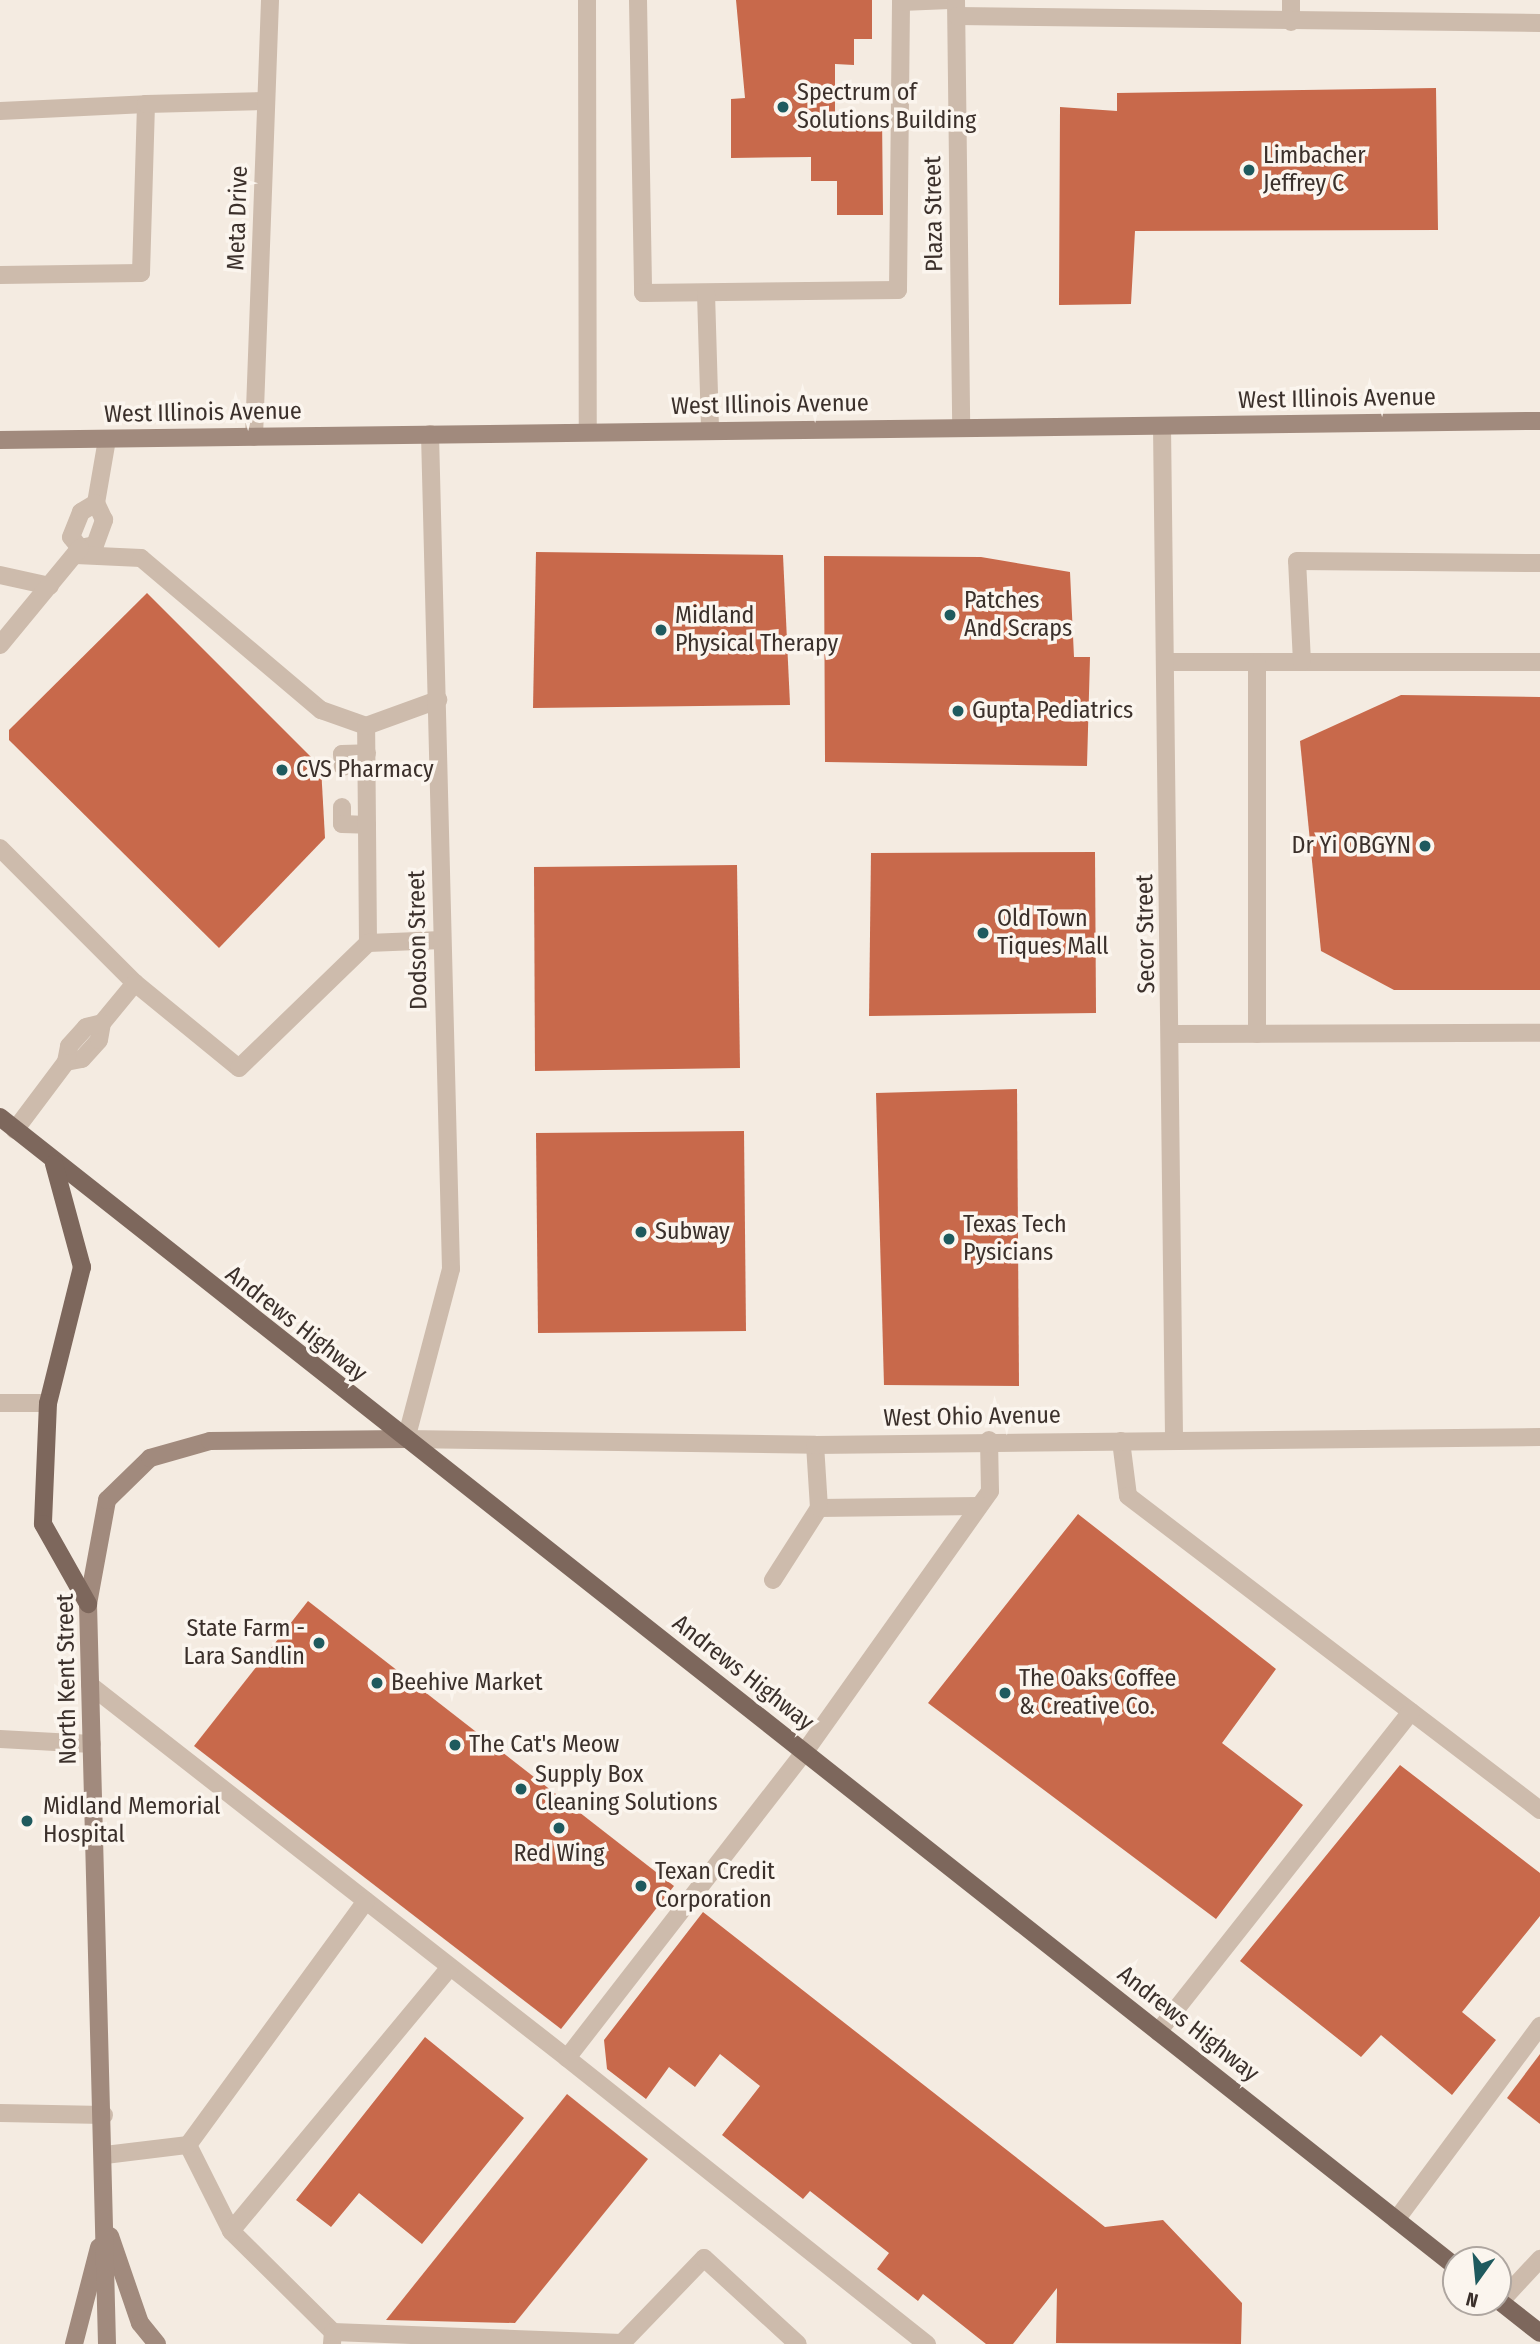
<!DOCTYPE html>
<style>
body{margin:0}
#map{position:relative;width:1540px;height:2344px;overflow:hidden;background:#f4ebe1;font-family:"Fira Sans Condensed",sans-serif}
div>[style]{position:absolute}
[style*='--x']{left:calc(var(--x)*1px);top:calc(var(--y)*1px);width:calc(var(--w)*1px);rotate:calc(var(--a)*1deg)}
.building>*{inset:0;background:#c8694b}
.lane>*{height:18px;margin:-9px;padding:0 9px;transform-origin:9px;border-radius:9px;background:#cdbbac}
.street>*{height:18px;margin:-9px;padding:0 9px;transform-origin:9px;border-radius:9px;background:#cdbbac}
.secondary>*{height:18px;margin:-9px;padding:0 9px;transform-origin:9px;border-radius:9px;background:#a18a7d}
.primary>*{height:18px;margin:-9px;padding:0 9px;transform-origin:9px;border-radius:9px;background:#7d675c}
.dots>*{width:19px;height:19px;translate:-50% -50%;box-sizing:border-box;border:4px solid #fbf5ee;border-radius:50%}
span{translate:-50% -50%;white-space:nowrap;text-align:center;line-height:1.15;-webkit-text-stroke:7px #fbf5ee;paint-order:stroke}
.poi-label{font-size:24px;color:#3b302b}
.left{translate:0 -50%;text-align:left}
.right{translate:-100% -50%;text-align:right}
.street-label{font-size:24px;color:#3b302b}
.north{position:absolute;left:1442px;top:2246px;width:70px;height:70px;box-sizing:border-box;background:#fbf5ee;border:2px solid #aea6a0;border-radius:50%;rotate:195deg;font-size:19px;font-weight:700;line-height:28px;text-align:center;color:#3b302b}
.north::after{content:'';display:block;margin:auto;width:24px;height:32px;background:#1f5a5e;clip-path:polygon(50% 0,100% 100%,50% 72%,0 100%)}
</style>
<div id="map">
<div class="building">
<i style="clip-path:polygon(736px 0,872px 0,872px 39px,854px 39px,854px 65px,835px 64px,835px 115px,882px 114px,883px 215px,837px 215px,837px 181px,811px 181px,811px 157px,731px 158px,731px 99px,745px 98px)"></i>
<i style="clip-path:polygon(1436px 88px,1438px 230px,1135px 231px,1131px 304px,1059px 305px,1060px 107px,1117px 111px,1117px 93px)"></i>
<i style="clip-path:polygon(536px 552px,783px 555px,790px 705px,533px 708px)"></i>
<i style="clip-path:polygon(824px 556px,981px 557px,1070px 572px,1074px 657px,1090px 657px,1087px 766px,825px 762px)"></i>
<i style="clip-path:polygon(147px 593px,321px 767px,325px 838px,219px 948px,9px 740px,9px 730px)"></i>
<i style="clip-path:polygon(1401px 695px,1540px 697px,1540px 990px,1394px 990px,1321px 951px,1300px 741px)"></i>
<i style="clip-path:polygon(1095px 852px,1096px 1013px,869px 1016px,871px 853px)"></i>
<i style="clip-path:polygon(737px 865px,740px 1068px,535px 1071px,534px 867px)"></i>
<i style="clip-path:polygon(1017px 1089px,1019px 1386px,884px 1385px,876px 1093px)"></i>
<i style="clip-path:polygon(744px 1131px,746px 1331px,538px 1333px,536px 1133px)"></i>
<i style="clip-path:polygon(1078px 1514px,1276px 1669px,1222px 1743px,1303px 1805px,1216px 1919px,928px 1703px)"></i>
<i style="clip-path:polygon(308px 1601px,674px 1886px,561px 2029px,194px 1746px)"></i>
<i style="clip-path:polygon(1400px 1765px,1540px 1873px,1540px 1916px,1462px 2012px,1496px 2040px,1452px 2095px,1381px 2035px,1361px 2057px,1240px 1961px)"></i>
<i style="clip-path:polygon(703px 1912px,1105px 2227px,1163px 2220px,1242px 2303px,1241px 2344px,1056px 2343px,1057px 2288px,1013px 2344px,986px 2344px,923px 2294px,918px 2301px,877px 2269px,889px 2253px,810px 2191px,803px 2199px,722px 2135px,760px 2086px,720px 2054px,695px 2087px,669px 2067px,646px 2099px,607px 2069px,604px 2040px)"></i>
<i style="clip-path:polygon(425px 2037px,524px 2118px,422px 2244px,359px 2193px,331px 2227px,296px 2200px)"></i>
<i style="clip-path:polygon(1540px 2054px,1540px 2124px,1507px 2098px)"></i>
<i style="clip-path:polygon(567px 2094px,648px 2159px,515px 2323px,386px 2320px)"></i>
</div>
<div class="lane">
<i style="--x:587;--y:0;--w:432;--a:89.9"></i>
<i style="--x:638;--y:0;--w:293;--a:89"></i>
<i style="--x:643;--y:293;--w:255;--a:-0.7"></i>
<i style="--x:898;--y:290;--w:288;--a:-89.4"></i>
<i style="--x:901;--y:2;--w:49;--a:-2.3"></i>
<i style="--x:1291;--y:22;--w:22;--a:-90"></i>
<i style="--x:0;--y:111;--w:146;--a:-2.7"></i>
<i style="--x:0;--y:275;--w:141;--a:-0.8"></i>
<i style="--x:141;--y:273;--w:169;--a:-88.3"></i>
<i style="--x:146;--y:104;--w:120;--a:-1.4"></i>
<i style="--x:706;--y:293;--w:137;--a:88.3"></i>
<i style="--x:80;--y:548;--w:15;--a:-11"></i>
<i style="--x:95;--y:545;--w:27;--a:-70"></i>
<i style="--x:104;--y:520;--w:19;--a:-115"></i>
<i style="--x:96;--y:503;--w:65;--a:-80.2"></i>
<i style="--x:80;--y:548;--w:14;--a:-129"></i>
<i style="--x:71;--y:537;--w:27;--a:-68"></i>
<i style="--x:81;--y:512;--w:17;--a:-31"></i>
<i style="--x:76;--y:555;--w:65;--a:2.6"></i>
<i style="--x:141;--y:558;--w:236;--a:40.2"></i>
<i style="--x:321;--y:710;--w:48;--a:19.6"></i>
<i style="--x:0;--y:575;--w:51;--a:12.4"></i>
<i style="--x:0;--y:645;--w:126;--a:-50.5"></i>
<i style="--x:1165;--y:662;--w:375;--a:0"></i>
<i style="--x:1302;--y:662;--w:101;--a:-92.8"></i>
<i style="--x:1297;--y:561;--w:243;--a:0.5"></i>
<i style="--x:343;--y:767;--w:13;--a:-94"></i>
<i style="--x:342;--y:754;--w:25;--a:-2"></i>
<i style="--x:342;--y:807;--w:17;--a:90"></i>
<i style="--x:342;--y:824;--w:25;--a:2"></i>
<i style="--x:0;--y:848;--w:191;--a:45"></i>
<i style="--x:368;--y:943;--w:217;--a:-90.5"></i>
<i style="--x:366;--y:726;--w:77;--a:-19.9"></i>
<i style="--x:1172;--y:1034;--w:368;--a:-0.2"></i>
<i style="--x:1257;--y:1034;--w:371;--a:-90"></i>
<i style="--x:66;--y:1062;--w:16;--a:-11"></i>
<i style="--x:82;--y:1059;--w:25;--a:-48"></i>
<i style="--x:99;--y:1040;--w:17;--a:-80"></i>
<i style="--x:102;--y:1023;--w:52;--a:-50.5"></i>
<i style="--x:135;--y:983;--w:134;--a:39.3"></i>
<i style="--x:239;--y:1068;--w:180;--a:-44.1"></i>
<i style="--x:368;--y:943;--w:74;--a:-2.3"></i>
<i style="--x:15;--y:1130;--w:85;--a:-53.1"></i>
<i style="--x:66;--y:1062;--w:16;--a:-79"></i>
<i style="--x:69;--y:1046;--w:25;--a:-48"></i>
<i style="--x:86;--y:1027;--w:16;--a:-14"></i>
<i style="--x:0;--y:1403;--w:48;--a:0"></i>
<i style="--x:1121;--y:1441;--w:55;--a:82.7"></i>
<i style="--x:1128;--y:1496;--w:518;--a:37.31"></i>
<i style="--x:819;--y:1508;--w:160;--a:-0.7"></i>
<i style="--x:773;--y:1580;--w:85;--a:-57.4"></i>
<i style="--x:819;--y:1508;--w:63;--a:-93.6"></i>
<i style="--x:90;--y:1685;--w:606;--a:38.02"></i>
<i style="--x:567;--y:2058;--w:386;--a:-52.2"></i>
<i style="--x:804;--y:1753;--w:321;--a:-54.6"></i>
<i style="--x:990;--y:1491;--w:51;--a:-91.1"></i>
<i style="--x:0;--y:1739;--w:92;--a:3.1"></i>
<i style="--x:1158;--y:2032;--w:408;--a:-51.7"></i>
<i style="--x:567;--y:2058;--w:460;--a:38.5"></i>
<i style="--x:188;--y:2145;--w:96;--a:63.4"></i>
<i style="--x:231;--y:2231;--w:144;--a:44.7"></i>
<i style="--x:333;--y:2332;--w:12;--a:95"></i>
<i style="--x:105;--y:2155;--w:84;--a:-6.9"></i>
<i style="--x:188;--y:2145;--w:302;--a:-53.9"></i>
<i style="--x:1396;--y:2220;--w:242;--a:-53.4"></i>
<i style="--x:231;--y:2231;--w:343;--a:-50.3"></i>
<i style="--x:1500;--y:2302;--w:59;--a:-47.1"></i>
<i style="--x:333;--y:2332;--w:289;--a:2.2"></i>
<i style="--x:622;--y:2343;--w:118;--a:-46"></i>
<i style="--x:704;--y:2258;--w:127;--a:42.5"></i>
</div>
<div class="street">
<i style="--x:956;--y:0;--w:428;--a:89.3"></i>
<i style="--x:957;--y:16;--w:583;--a:0.69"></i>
<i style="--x:1162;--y:426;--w:1014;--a:89.32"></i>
<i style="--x:430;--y:434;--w:835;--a:88.56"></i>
<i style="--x:451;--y:1269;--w:176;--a:104.8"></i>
<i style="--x:406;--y:1439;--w:409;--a:0.8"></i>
<i style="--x:815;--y:1445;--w:725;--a:-0.63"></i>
<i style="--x:254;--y:437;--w:437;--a:-87.9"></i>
<i style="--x:0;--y:2113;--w:104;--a:1.1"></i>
</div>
<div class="secondary">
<i style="--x:0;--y:440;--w:1540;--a:-0.71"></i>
<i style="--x:110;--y:2236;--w:92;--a:71"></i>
<i style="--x:140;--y:2323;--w:27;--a:51"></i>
<i style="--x:74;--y:2344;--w:100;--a:-75.5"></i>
<i style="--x:107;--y:2344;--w:740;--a:-91.47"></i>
<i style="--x:88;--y:1604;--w:106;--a:-79.6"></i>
<i style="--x:107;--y:1500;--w:60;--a:-44.3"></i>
<i style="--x:150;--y:1458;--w:62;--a:-15.8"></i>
<i style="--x:210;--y:1441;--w:196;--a:-0.6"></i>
</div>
<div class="primary">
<i style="--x:0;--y:1117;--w:1855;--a:38.3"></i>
<i style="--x:54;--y:1164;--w:107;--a:74.8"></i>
<i style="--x:82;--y:1267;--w:140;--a:104"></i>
<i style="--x:48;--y:1403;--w:121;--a:92.4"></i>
<i style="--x:43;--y:1524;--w:92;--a:60.6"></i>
<i style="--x:1498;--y:2300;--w:53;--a:38.2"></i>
</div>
<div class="dots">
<i style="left:783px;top:107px;background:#1f5a5e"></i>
<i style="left:1249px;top:170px;background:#1f5a5e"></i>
<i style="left:950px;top:615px;background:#1f5a5e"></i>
<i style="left:661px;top:630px;background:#1f5a5e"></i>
<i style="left:958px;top:711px;background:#1f5a5e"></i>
<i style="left:282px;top:770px;background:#1f5a5e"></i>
<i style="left:1425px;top:846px;background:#1f5a5e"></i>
<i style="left:983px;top:933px;background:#1f5a5e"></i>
<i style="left:641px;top:1232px;background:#1f5a5e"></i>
<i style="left:949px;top:1239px;background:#1f5a5e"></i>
<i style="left:319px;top:1643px;background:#1f5a5e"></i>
<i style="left:377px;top:1683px;background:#1f5a5e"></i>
<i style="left:1005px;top:1693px;background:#1f5a5e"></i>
<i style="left:455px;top:1745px;background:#1f5a5e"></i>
<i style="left:521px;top:1789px;background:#1f5a5e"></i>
<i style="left:27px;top:1821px;background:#1f5a5e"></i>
<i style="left:559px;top:1828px;background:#1f5a5e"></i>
<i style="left:641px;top:1886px;background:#1f5a5e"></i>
</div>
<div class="poi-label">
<span class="left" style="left:797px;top:107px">Spectrum of<br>Solutions Building</span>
<span class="left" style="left:1263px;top:170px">Limbacher<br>Jeffrey C</span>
<span class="left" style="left:964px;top:615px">Patches<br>And Scraps</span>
<span class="left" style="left:675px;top:630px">Midland<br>Physical Therapy</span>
<span class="left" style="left:972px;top:711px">Gupta Pediatrics</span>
<span class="left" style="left:296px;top:770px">CVS Pharmacy</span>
<span class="right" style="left:1411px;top:846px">Dr Yi OBGYN</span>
<span class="left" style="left:997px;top:933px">Old Town<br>Tiques Mall</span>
<span class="left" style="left:963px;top:1239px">Texas Tech<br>Pysicians</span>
<span class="left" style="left:655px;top:1232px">Subway</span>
<span class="right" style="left:305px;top:1643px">State Farm -<br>Lara Sandlin</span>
<span class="left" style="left:1019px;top:1693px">The Oaks Coffee<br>&amp; Creative Co.</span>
<span class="left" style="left:391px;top:1683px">Beehive Market</span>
<span class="left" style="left:469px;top:1745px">The Cat's Meow</span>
<span class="left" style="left:535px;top:1789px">Supply Box<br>Cleaning Solutions</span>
<span class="left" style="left:43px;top:1821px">Midland Memorial<br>Hospital</span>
<span style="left:559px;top:1854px">Red Wing</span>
<span class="left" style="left:655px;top:1886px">Texan Credit<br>Corporation</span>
</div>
<div class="street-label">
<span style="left:934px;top:214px;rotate:-91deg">Plaza Street</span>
<span style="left:238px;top:218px;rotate:-88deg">Meta Drive</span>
<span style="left:1337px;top:399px;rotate:-1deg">West Illinois Avenue</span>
<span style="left:770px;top:405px;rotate:-1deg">West Illinois Avenue</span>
<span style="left:203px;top:413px;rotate:-1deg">West Illinois Avenue</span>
<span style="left:1146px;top:934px;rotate:-91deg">Secor Street</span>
<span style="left:418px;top:940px;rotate:-91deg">Dodson Street</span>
<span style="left:296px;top:1324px;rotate:38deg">Andrews Highway</span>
<span style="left:972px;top:1417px;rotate:-1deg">West Ohio Avenue</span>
<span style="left:743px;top:1673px;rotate:38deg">Andrews Highway</span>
<span style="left:67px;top:1679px;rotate:-91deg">North Kent Street</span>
<span style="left:1188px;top:2024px;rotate:38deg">Andrews Highway</span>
</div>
<div class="north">N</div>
</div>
